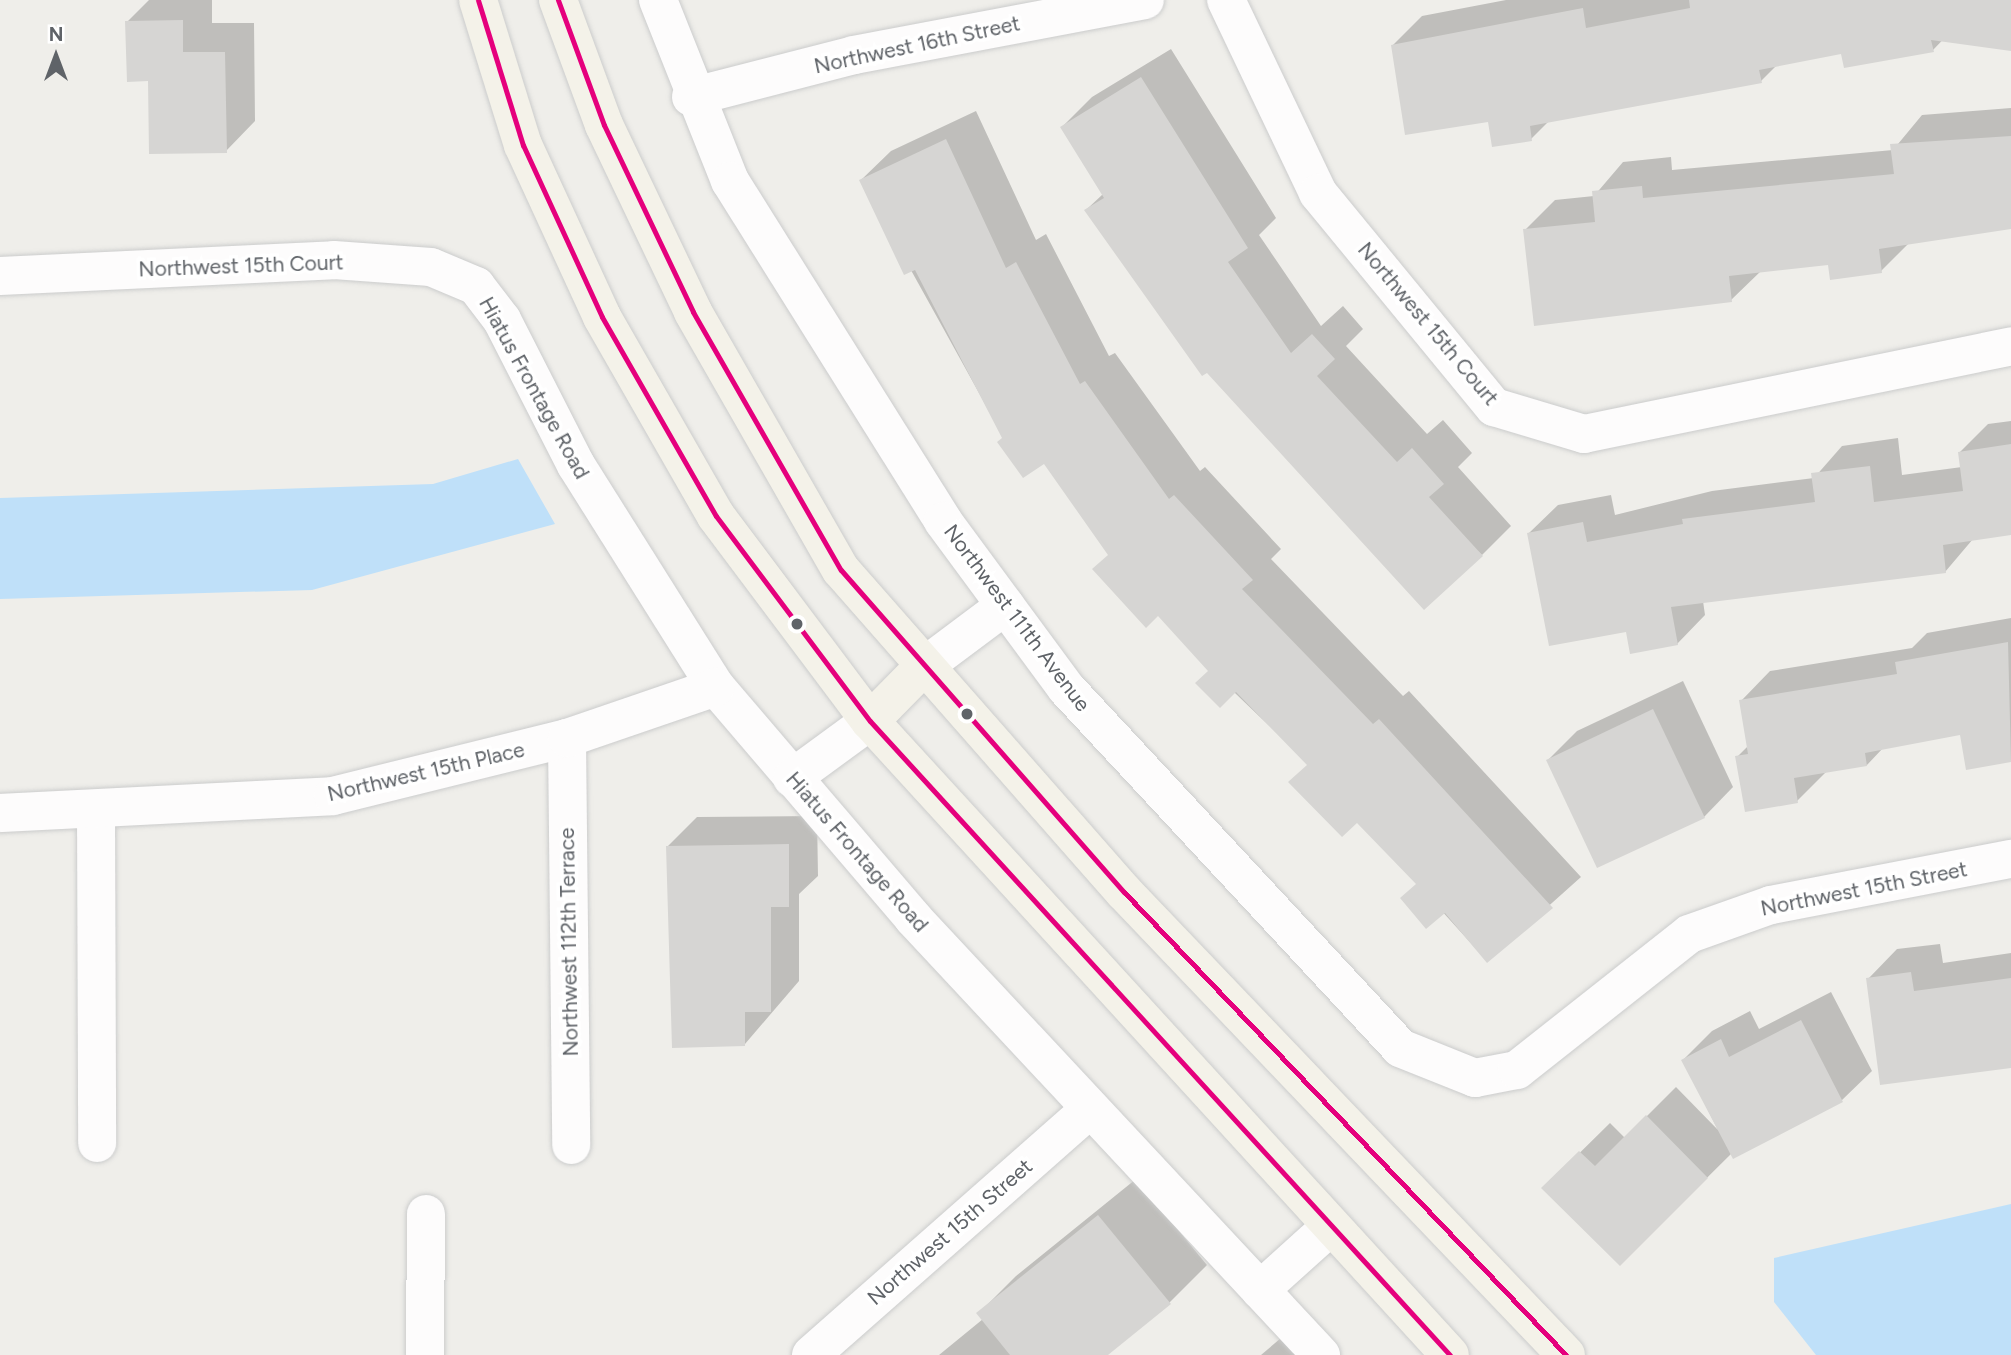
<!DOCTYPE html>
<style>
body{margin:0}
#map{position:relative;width:2011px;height:1355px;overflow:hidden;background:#efeeea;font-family:Figtree,sans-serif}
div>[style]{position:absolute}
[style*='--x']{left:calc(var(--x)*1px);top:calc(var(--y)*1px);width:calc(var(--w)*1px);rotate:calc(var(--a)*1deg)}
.water>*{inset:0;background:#bfe0f9}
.shadow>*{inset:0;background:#0003}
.building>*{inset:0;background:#d6d5d3}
.roads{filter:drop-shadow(0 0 2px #cbcccc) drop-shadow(0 0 2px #cbcccc)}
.minor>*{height:38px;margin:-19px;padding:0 19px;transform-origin:19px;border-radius:19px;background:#fdfcfc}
.major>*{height:38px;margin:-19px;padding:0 19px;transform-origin:19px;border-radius:19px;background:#f4f2e9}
.bus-1>*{height:5px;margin:-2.5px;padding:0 2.5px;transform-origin:2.5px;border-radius:2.5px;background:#e5007d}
.dots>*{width:19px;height:19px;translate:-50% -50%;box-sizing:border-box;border:4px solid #fff;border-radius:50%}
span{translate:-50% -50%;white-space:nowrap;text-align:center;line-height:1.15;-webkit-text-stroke:7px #fff;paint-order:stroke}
.street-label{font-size:21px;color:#5f6368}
.north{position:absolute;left:21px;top:21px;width:70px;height:70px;-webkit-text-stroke:5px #fff;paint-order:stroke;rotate:0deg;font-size:19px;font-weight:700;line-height:28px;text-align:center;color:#5f6368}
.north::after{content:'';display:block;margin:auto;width:24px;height:32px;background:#5f6368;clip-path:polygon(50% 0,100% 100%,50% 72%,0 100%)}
</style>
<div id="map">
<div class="water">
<i style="clip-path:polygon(518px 459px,555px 524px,312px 590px,0 599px,0 498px,433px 484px)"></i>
<i style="clip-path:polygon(2011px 1204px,2011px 1355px,1816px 1355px,1774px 1302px,1774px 1258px)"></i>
</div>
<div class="shadow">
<i style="clip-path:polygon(149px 0,212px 0,212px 23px,254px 23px,255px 121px,226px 151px,150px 79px,127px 22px)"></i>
<i style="clip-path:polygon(1506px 0,1981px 0,1933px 50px,1843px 52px,1777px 65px,1761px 81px,1549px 121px,1531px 139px,1489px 120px,1392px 46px,1422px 16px)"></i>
<i style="clip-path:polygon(1171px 49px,1276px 218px,1259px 235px,1321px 326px,1343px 306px,1363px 329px,1346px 346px,1427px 434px,1443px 420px,1472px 453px,1458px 467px,1511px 526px,1482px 555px,1086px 210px,1103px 194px,1062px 127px,1092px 97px)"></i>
<i style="clip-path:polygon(2011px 108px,2011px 227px,1909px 243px,1881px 271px,1829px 263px,1761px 271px,1731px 300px,1525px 230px,1555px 200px,1594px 196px,1623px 162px,1671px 157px,1672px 170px,1893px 150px,1922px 115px)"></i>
<i style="clip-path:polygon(976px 111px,1036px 240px,1046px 234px,1109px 356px,1115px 353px,1200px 471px,1205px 467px,1281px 549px,1271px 559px,1403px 696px,1409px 691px,1581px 877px,1487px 961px,1309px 764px,1211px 670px,1110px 554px,1045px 462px,1004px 438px,861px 180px,891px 151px)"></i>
<i style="clip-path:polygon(2011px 421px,2011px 533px,1973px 539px,1945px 572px,1703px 601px,1705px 615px,1677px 644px,1627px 630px,1529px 533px,1558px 505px,1611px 495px,1615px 515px,1712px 491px,1814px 478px,1842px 446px,1898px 438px,1902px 475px,1962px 467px,1960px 452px,1988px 424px)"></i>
<i style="clip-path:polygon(2011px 618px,2011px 760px,1967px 768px,1961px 733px,1884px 747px,1867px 765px,1827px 771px,1797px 801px,1737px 757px,1748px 746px,1741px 701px,1770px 671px,1912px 648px,1927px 633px)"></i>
<i style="clip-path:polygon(1683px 681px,1733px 787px,1704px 817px,1548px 760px,1577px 731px)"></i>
<i style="clip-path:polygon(817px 816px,818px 876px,799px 894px,799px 981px,745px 1044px,668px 846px,697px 817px)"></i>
<i style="clip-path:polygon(1940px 944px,1943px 963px,2011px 953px,2011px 1058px,1868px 979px,1897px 949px)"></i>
<i style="clip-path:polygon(1831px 992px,1872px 1071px,1842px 1100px,1732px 1153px,1620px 1264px,1544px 1188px,1610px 1123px,1625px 1138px,1676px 1087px,1718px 1130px,1683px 1060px,1712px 1031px,1750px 1011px,1759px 1029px)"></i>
<i style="clip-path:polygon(1136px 1179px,1207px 1265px,1169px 1303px,1105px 1355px,939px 1355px,983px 1319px,979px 1313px,1016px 1276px)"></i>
<i style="clip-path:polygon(1281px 1338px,1296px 1355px,1261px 1355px)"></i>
</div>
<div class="building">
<i style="clip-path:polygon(1689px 0,2011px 0,2011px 51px,1931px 40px,1934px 52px,1844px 68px,1841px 54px,1759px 70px,1762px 83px,1530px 126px,1532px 141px,1492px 147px,1488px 122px,1405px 135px,1391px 45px,1583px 8px,1586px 28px,1690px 8px)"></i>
<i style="clip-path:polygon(183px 20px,183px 52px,225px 52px,227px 153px,149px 154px,148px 81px,127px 82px,125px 21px)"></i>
<i style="clip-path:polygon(1141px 77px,1248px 248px,1228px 262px,1291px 353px,1312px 334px,1335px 359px,1317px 376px,1397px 462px,1412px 448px,1444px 484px,1429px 497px,1483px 556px,1424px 610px,1207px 373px,1202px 376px,1084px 210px,1104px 198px,1060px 127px)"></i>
<i style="clip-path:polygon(2011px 136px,2011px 229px,1879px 249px,1882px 273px,1830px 280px,1828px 265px,1729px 276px,1732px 302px,1534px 326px,1523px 229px,1595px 222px,1592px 191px,1642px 186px,1643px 198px,1894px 174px,1890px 144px)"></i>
<i style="clip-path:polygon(946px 139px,1006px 268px,1016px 262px,1080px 384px,1085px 381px,1169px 499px,1174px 495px,1253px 580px,1242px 589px,1373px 724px,1379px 719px,1553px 908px,1487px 963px,1445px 913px,1426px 929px,1400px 898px,1416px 884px,1357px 823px,1342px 837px,1288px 782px,1307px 765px,1236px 692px,1220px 708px,1195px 683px,1208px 671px,1158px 616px,1146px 628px,1092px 569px,1108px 555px,1044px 464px,1023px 478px,997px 442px,1002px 438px,915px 270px,904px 275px,859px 180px)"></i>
<i style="clip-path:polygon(2011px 444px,2011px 535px,1943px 545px,1946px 573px,1671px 607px,1678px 645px,1630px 654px,1626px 632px,1549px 646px,1527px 533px,1583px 522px,1587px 542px,1683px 524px,1682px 519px,1815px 502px,1811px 473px,1870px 466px,1874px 502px,1963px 491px,1958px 452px)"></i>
<i style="clip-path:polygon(2008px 642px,2011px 762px,1966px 770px,1960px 735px,1865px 753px,1867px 766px,1794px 778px,1798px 803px,1745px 812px,1735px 756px,1748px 754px,1739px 700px,1897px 674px,1895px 662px)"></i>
<i style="clip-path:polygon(1653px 709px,1705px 818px,1597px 868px,1546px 760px)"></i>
<i style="clip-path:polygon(789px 844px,789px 907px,771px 907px,771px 1012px,745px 1012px,745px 1046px,672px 1048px,666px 846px)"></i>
<i style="clip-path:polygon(1911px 972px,1914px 991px,2011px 978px,2011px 1068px,1880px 1085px,1866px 978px)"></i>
<i style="clip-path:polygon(1801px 1020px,1843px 1102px,1733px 1159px,1681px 1060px,1721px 1039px,1729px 1057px)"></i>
<i style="clip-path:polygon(1646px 1115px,1708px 1178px,1620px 1266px,1541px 1188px,1579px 1151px,1595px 1166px)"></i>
<i style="clip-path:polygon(1098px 1215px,1171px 1304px,1108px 1355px,1010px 1355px,976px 1313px)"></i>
</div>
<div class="roads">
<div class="minor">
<i style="--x:658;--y:0;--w:195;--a:68.3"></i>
<i style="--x:730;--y:181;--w:401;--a:57.9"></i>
<i style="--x:943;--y:521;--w:207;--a:53.6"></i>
<i style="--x:1066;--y:688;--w:491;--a:47.1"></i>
<i style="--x:1400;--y:1048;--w:81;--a:21.8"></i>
<i style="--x:1475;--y:1078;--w:43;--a:-10.8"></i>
<i style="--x:1517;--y:1070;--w:219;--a:-38.3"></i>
<i style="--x:1689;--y:934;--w:87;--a:-19.5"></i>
<i style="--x:1771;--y:905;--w:244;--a:-10.9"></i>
<i style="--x:1226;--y:0;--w:214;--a:64.5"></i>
<i style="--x:1318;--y:193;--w:277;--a:50.6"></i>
<i style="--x:1494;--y:407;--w:94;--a:16.7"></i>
<i style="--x:1584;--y:434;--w:436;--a:-11.6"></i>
<i style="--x:691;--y:97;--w:168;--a:-14.4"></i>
<i style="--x:854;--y:55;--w:296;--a:-10.7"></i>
<i style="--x:0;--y:276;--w:334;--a:-2.7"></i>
<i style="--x:334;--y:260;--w:97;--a:4.1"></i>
<i style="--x:431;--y:267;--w:49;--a:22.9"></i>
<i style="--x:476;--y:286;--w:43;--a:52.6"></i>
<i style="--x:502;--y:320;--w:163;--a:63"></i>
<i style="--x:576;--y:465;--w:262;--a:57.8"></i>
<i style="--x:716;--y:687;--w:304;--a:49.5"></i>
<i style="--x:913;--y:918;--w:598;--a:46.97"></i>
<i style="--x:922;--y:668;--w:104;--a:-36.8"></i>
<i style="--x:567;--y:738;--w:407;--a:89.4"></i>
<i style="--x:792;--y:778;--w:97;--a:-36.2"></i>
<i style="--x:96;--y:809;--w:334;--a:89.8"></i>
<i style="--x:0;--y:813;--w:333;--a:-2.9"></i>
<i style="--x:333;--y:796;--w:241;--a:-13.9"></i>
<i style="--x:567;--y:738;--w:157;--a:-18.9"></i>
<i style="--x:1260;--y:1290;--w:94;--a:-42"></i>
<i style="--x:425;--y:1355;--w:141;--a:-89.6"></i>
<i style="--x:811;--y:1355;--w:372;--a:-41.4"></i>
</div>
<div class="major">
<i style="--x:478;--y:0;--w:152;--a:72.8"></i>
<i style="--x:523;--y:145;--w:189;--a:65.3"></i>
<i style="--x:602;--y:317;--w:229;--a:60.2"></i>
<i style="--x:716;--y:516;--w:256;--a:53.1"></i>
<i style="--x:870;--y:721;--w:859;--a:47.55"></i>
<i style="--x:558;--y:0;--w:133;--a:69.8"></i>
<i style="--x:604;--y:125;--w:207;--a:64.5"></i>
<i style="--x:693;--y:312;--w:297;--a:60.2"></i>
<i style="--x:841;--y:570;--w:429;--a:48.7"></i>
<i style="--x:1124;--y:892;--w:640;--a:46.33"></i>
<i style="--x:870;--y:721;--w:74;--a:-45.5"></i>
</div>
</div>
<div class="bus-1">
<i style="--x:478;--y:0;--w:152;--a:72.8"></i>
<i style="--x:523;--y:145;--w:189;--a:65.3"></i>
<i style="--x:602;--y:317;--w:229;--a:60.2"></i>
<i style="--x:716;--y:516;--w:256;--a:53.1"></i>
<i style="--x:870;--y:721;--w:859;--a:47.55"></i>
<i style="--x:558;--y:0;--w:133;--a:69.8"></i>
<i style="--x:604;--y:125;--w:207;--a:64.5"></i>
<i style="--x:693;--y:312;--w:297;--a:60.2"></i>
<i style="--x:841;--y:570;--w:429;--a:48.7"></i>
<i style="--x:1124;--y:892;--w:640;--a:46.33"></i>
</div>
<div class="dots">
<i style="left:797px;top:624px;background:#5f6368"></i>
<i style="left:967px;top:714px;background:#5f6368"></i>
</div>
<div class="street-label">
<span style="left:917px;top:45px;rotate:-12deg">Northwest 16th Street</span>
<span style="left:241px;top:266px;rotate:-2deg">Northwest 15th Court</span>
<span style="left:1428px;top:324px;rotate:50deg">Northwest 15th Court</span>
<span style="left:534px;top:388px;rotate:61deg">Hiatus Frontage Road</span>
<span style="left:1017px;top:618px;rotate:53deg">Northwest 111th Avenue</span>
<span style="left:426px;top:772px;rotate:-13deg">Northwest 15th Place</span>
<span style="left:857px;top:852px;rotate:49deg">Hiatus Frontage Road</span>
<span style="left:1864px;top:889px;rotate:-11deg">Northwest 15th Street</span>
<span style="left:569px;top:942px;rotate:-91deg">Northwest 112th Terrace</span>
<span style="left:950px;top:1232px;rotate:-41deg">Northwest 15th Street</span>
</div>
<div class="north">N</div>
</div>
